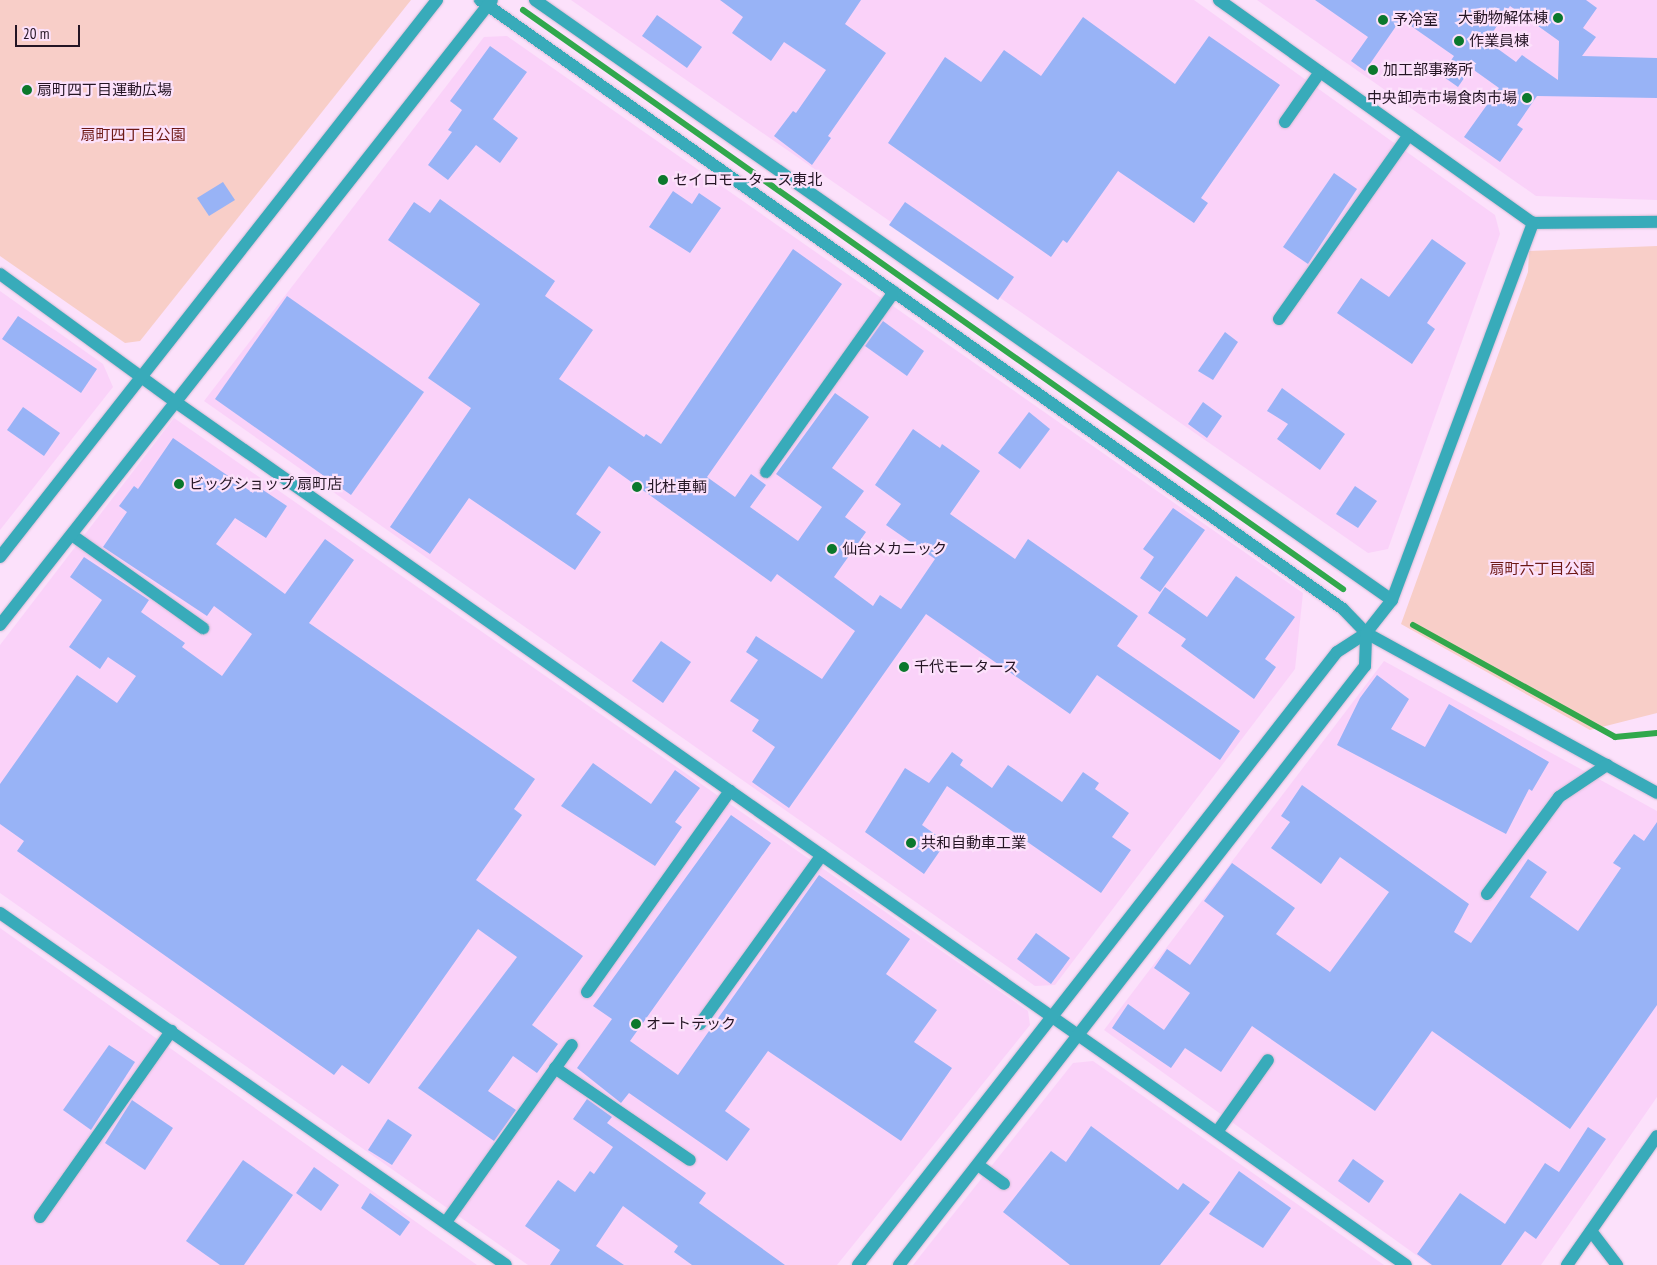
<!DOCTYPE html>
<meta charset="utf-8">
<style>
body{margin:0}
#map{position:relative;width:1657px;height:1265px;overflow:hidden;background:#fce1fb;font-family:"PT Sans Narrow","Noto Sans JP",sans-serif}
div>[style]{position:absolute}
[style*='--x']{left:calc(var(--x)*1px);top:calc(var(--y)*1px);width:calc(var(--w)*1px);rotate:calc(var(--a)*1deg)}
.built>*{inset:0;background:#fad2f9}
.green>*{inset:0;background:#f8cec8}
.stream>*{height:6px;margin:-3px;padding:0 3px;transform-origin:3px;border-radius:3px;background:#31a84c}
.building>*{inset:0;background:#98b3f6}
.roads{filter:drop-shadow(0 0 1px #d5bcd4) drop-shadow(0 0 1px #d5bcd4)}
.minor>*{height:12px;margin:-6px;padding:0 6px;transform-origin:6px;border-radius:6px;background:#38abba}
.dots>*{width:14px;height:14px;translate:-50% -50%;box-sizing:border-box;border:2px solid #fce1fb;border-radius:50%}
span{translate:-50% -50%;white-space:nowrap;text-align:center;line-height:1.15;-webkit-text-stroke:4.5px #fce1fb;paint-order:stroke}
.poi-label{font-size:15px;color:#241524}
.right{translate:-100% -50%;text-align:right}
.left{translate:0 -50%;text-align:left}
.park-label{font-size:15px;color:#6d1815}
.scale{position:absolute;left:15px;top:25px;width:65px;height:22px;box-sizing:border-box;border:2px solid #241524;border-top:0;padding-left:6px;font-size:15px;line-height:18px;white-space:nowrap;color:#241524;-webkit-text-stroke:4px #fce1fb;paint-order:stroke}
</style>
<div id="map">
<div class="built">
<i style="clip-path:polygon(571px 0,1194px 0,1495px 215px,1500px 234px,1388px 549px,1368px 553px)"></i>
<i style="clip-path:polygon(1257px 0,1657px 0,1657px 200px,1536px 196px)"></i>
<i style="clip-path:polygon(507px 36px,1303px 593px,1295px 669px,1055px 985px,1035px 986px,204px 401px,484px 37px)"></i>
<i style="clip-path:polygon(0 291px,103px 364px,113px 387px,0 530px)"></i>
<i style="clip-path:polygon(174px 418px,1028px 1011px,1030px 1025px,837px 1265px,528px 1265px,0 893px,0 645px)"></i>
<i style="clip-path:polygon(1384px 661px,1657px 811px,1657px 1097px,1541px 1265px,1430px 1265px,1104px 1030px)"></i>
<i style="clip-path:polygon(0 928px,477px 1265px,0 1265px)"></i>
<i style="clip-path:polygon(1093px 1061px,1384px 1265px,913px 1265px,1073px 1063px)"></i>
</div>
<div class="green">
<i style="clip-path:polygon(0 0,411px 0,140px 341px,125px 343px,0 256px)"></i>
<i style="clip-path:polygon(1657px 246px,1657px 713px,1590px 730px,1401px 624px,1528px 272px,1529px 251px)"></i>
</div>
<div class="stream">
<i style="--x:523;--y:10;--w:1004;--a:35.23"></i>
<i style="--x:1413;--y:625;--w:231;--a:29"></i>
<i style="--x:1615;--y:737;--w:42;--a:-5.4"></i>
</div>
<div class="building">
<i style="clip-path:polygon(720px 0,861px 0,845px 24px,886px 53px,828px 136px,831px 138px,812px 165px,774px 136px,793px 111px,796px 113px,826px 70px,784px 42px,771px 61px,732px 33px,743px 17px)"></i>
<i style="clip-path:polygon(evenodd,1315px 0,1586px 0,1597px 8px,1583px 28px,1596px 37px,1582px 56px,1657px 58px,1657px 98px,1537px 96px,1517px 125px,1523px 129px,1500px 162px,1464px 137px,1499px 88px,1471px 68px,1458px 87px,1441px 75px,1454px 56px,1401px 19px,1365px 71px,1351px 61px,1368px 37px,1315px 0,1510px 6px,1559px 41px,1558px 80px,1522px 55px,1516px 62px,1487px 41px,1510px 6px)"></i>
<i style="clip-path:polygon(657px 15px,702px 47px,687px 68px,642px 36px)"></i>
<i style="clip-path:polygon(1083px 17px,1175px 84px,1209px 36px,1280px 85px,1201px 198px,1208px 203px,1194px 223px,1118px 171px,1067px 243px,1063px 240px,1051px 257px,888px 143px,945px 57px,981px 82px,1004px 50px,1041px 76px)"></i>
<i style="clip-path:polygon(490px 46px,527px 72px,493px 119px,518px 138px,500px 163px,476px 145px,448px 180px,428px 165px,452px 132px,448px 130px,462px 110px,450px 101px)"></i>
<i style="clip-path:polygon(1334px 173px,1357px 189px,1308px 264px,1283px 247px)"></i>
<i style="clip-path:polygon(223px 182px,235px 200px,209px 216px,197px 198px)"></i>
<i style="clip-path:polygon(673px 191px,692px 204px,699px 193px,721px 208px,690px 253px,649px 227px)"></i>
<i style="clip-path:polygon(440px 199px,555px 281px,545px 296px,593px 330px,559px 379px,644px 437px,646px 434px,661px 444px,793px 249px,842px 284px,707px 477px,735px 497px,751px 474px,766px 485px,750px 507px,798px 541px,822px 507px,776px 474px,835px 393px,869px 417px,832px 468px,864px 491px,845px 517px,866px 532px,834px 577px,873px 606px,880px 595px,901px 609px,935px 559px,886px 525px,901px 504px,875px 485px,913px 429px,940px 448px,942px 444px,980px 471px,950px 514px,1015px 559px,1028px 539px,1138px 616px,1117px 646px,1240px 731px,1220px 760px,1097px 675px,1070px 714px,926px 614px,789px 808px,752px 782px,775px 747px,752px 731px,759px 720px,730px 701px,758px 660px,746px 652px,756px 636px,822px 679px,855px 631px,777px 574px,771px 582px,609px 466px,576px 514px,601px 532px,575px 570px,469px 498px,430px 554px,390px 527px,471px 408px,428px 378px,480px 304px,388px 240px,414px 202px,430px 213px)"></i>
<i style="clip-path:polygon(905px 202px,1014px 277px,998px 300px,889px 225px)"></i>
<i style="clip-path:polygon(1432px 239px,1466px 263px,1427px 323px,1435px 329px,1412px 364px,1337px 313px,1361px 278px,1389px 297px)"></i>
<i style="clip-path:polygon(287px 296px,424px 392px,351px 495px,215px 399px)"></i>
<i style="clip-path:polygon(18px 316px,97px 369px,81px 393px,2px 339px)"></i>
<i style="clip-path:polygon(883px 321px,924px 351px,907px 376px,865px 346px)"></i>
<i style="clip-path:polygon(1225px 332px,1238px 342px,1213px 380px,1198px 371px)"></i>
<i style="clip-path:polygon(1282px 388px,1345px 434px,1320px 470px,1277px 439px,1288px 424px,1267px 411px)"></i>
<i style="clip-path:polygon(1203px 402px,1222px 416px,1207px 438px,1188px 424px)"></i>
<i style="clip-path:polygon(23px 407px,60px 433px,44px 456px,7px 430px)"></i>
<i style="clip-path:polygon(1029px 412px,1050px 429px,1020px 469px,998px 453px)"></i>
<i style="clip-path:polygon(173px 438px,253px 493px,257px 486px,287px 506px,266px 538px,235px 518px,216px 544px,285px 594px,325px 539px,354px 560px,309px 623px,535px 779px,514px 809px,522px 815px,476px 880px,583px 956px,532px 1025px,558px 1044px,537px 1073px,513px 1056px,488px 1091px,516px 1110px,494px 1141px,418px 1088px,517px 957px,478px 929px,369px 1084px,342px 1065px,334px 1075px,17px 851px,24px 841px,0 824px,0 784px,77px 675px,117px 703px,136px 676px,108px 657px,100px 669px,69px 647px,102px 600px,70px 577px,84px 557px,149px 600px,141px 612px,185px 643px,182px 647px,222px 676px,252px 634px,214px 606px,207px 616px,103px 547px,127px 512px,119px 506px,134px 486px,138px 489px)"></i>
<i style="clip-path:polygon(1355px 486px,1377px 501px,1358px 528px,1336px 514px)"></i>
<i style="clip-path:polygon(1173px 508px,1205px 530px,1160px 592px,1140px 578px,1154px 557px,1143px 549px)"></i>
<i style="clip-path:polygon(1236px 576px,1295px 617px,1265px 659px,1276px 667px,1254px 699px,1181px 646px,1186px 639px,1148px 613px,1165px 587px,1207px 617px)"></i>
<i style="clip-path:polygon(661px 641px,691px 662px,663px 703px,632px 681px)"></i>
<i style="clip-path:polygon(1377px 675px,1409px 699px,1391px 729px,1425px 747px,1449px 704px,1549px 762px,1532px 791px,1529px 789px,1506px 834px,1337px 745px,1360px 698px)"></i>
<i style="clip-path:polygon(952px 752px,963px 760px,960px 765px,992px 788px,1008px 765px,1062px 802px,1083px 772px,1099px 783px,1095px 789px,1129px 813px,1112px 837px,1131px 850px,1101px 893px,947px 786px,922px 825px,946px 842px,924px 874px,865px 832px,905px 768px,929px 783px)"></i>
<i style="clip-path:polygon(593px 763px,651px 804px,675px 770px,700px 788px,675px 822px,682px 827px,655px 866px,561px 806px)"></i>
<i style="clip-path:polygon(1302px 785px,1469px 904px,1454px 932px,1471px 943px,1528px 859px,1547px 872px,1530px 897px,1578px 931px,1621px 868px,1613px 863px,1634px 834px,1644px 841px,1657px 822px,1657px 1005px,1570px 1129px,1432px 1031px,1375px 1111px,1252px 1026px,1221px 1072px,1185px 1048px,1171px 1068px,1112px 1028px,1128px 1004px,1164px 1030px,1190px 993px,1154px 968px,1167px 949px,1190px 965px,1224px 916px,1204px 901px,1232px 863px,1295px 908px,1276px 934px,1330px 972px,1389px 892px,1340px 857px,1321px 884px,1271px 848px,1290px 822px,1281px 816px)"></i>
<i style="clip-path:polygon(731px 815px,771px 843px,630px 1041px,678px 1075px,819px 875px,910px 939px,886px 974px,937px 1010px,914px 1042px,952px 1068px,901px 1141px,768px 1051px,725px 1111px,750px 1129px,727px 1161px,629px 1093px,621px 1103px,577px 1068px,612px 1019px,593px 1006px)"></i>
<i style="clip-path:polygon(1036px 933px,1070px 958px,1051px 984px,1017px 959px)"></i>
<i style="clip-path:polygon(109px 1045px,135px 1062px,91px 1130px,63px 1110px)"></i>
<i style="clip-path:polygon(587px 1099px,612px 1117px,607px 1123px,706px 1193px,699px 1203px,785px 1265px,692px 1265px,674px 1252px,678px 1246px,623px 1206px,596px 1246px,624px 1265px,550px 1265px,560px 1250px,525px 1226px,558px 1180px,575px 1192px,590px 1171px,594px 1174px,613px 1147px,573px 1119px)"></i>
<i style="clip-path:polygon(132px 1100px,173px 1128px,145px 1170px,105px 1143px)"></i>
<i style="clip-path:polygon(388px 1119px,412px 1135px,392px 1165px,368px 1150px)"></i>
<i style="clip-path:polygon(1091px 1126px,1178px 1190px,1183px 1183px,1210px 1202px,1160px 1265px,1070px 1265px,1003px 1212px,1051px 1151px,1066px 1162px)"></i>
<i style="clip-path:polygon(1588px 1127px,1606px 1139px,1536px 1239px,1525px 1231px,1501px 1265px,1432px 1265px,1417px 1254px,1460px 1193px,1505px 1224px,1545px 1163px,1559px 1172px)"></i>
<i style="clip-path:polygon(1353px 1159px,1384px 1181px,1369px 1203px,1338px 1181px)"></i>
<i style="clip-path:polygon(243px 1160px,293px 1195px,244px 1265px,220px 1265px,186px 1241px)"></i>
<i style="clip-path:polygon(314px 1167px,339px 1185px,321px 1211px,296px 1193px)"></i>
<i style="clip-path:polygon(1239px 1171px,1291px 1208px,1263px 1248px,1209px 1214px)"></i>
<i style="clip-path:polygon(370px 1193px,410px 1222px,400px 1236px,361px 1208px)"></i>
</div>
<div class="roads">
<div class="minor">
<i style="--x:480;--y:0;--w:1056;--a:35.21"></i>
<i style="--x:1343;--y:609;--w:33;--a:46"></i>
<i style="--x:1366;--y:633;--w:332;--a:28.8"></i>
<i style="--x:535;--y:0;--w:1046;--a:35"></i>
<i style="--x:1219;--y:0;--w:385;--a:35.4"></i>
<i style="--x:1533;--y:223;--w:124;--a:-0.5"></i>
<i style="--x:1285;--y:122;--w:61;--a:-55"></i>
<i style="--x:0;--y:274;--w:219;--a:36.1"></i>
<i style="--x:177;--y:403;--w:1501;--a:35.05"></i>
<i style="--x:1279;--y:319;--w:225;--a:-54.8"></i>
<i style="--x:766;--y:472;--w:221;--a:-54.6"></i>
<i style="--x:72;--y:535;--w:161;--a:35.4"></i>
<i style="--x:0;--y:557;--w:708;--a:-51.88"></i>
<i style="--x:0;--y:625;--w:795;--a:-51.79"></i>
<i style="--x:1487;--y:894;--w:121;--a:-53.4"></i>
<i style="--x:1559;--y:797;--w:58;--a:-33.7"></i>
<i style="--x:0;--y:913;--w:616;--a:34.82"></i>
<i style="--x:587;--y:992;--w:247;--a:-54.6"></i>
<i style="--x:700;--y:1024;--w:208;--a:-54.2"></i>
<i style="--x:555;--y:1068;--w:163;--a:34.3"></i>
<i style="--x:1217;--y:1132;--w:88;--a:-54.7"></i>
<i style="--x:978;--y:1165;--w:32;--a:36"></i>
<i style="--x:40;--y:1217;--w:228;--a:-54.8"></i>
<i style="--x:446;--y:1222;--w:217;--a:-54.6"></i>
<i style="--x:1591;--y:1231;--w:43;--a:52.6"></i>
<i style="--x:858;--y:1265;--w:778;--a:-52"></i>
<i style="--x:1337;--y:652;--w:35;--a:-33"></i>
<i style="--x:1366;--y:633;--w:42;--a:-51.8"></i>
<i style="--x:1392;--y:600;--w:403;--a:-69.5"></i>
<i style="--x:899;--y:1265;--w:759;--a:-52.12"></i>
<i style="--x:1365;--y:666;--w:33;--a:-88"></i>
<i style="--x:1567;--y:1265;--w:157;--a:-55.1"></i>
</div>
</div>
<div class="dots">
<i style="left:1558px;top:18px;background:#0b782c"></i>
<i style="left:1383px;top:20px;background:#0b782c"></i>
<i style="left:1459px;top:41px;background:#0b782c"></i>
<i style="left:1373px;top:70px;background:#0b782c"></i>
<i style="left:27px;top:90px;background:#0b782c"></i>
<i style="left:1527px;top:98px;background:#0b782c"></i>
<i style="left:663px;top:180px;background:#0b782c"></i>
<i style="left:179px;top:484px;background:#0b782c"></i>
<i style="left:637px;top:487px;background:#0b782c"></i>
<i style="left:832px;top:549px;background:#0b782c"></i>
<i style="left:904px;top:667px;background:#0b782c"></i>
<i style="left:911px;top:843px;background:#0b782c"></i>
<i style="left:636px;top:1024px;background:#0b782c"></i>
</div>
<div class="poi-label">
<span class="right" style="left:1548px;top:18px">大動物解体棟</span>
<span class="left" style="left:1393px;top:20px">予冷室</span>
<span class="left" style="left:1469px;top:41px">作業員棟</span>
<span class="left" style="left:1383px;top:70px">加工部事務所</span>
<span class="left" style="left:37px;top:90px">扇町四丁目運動広場</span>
<span class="right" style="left:1517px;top:98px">中央卸売市場食肉市場</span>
<span class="left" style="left:673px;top:180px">セイロモータース東北</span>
<span class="left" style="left:189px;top:484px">ビッグショップ 扇町店</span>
<span class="left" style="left:647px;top:487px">北杜車輌</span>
<span class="left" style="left:842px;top:549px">仙台メカニック</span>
<span class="left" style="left:914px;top:667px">千代モータース</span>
<span class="left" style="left:921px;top:843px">共和自動車工業</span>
<span class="left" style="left:646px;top:1024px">オートテック</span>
</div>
<div class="park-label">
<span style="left:133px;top:135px">扇町四丁目公園</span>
<span style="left:1542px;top:569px">扇町六丁目公園</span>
</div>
<div class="scale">20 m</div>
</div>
